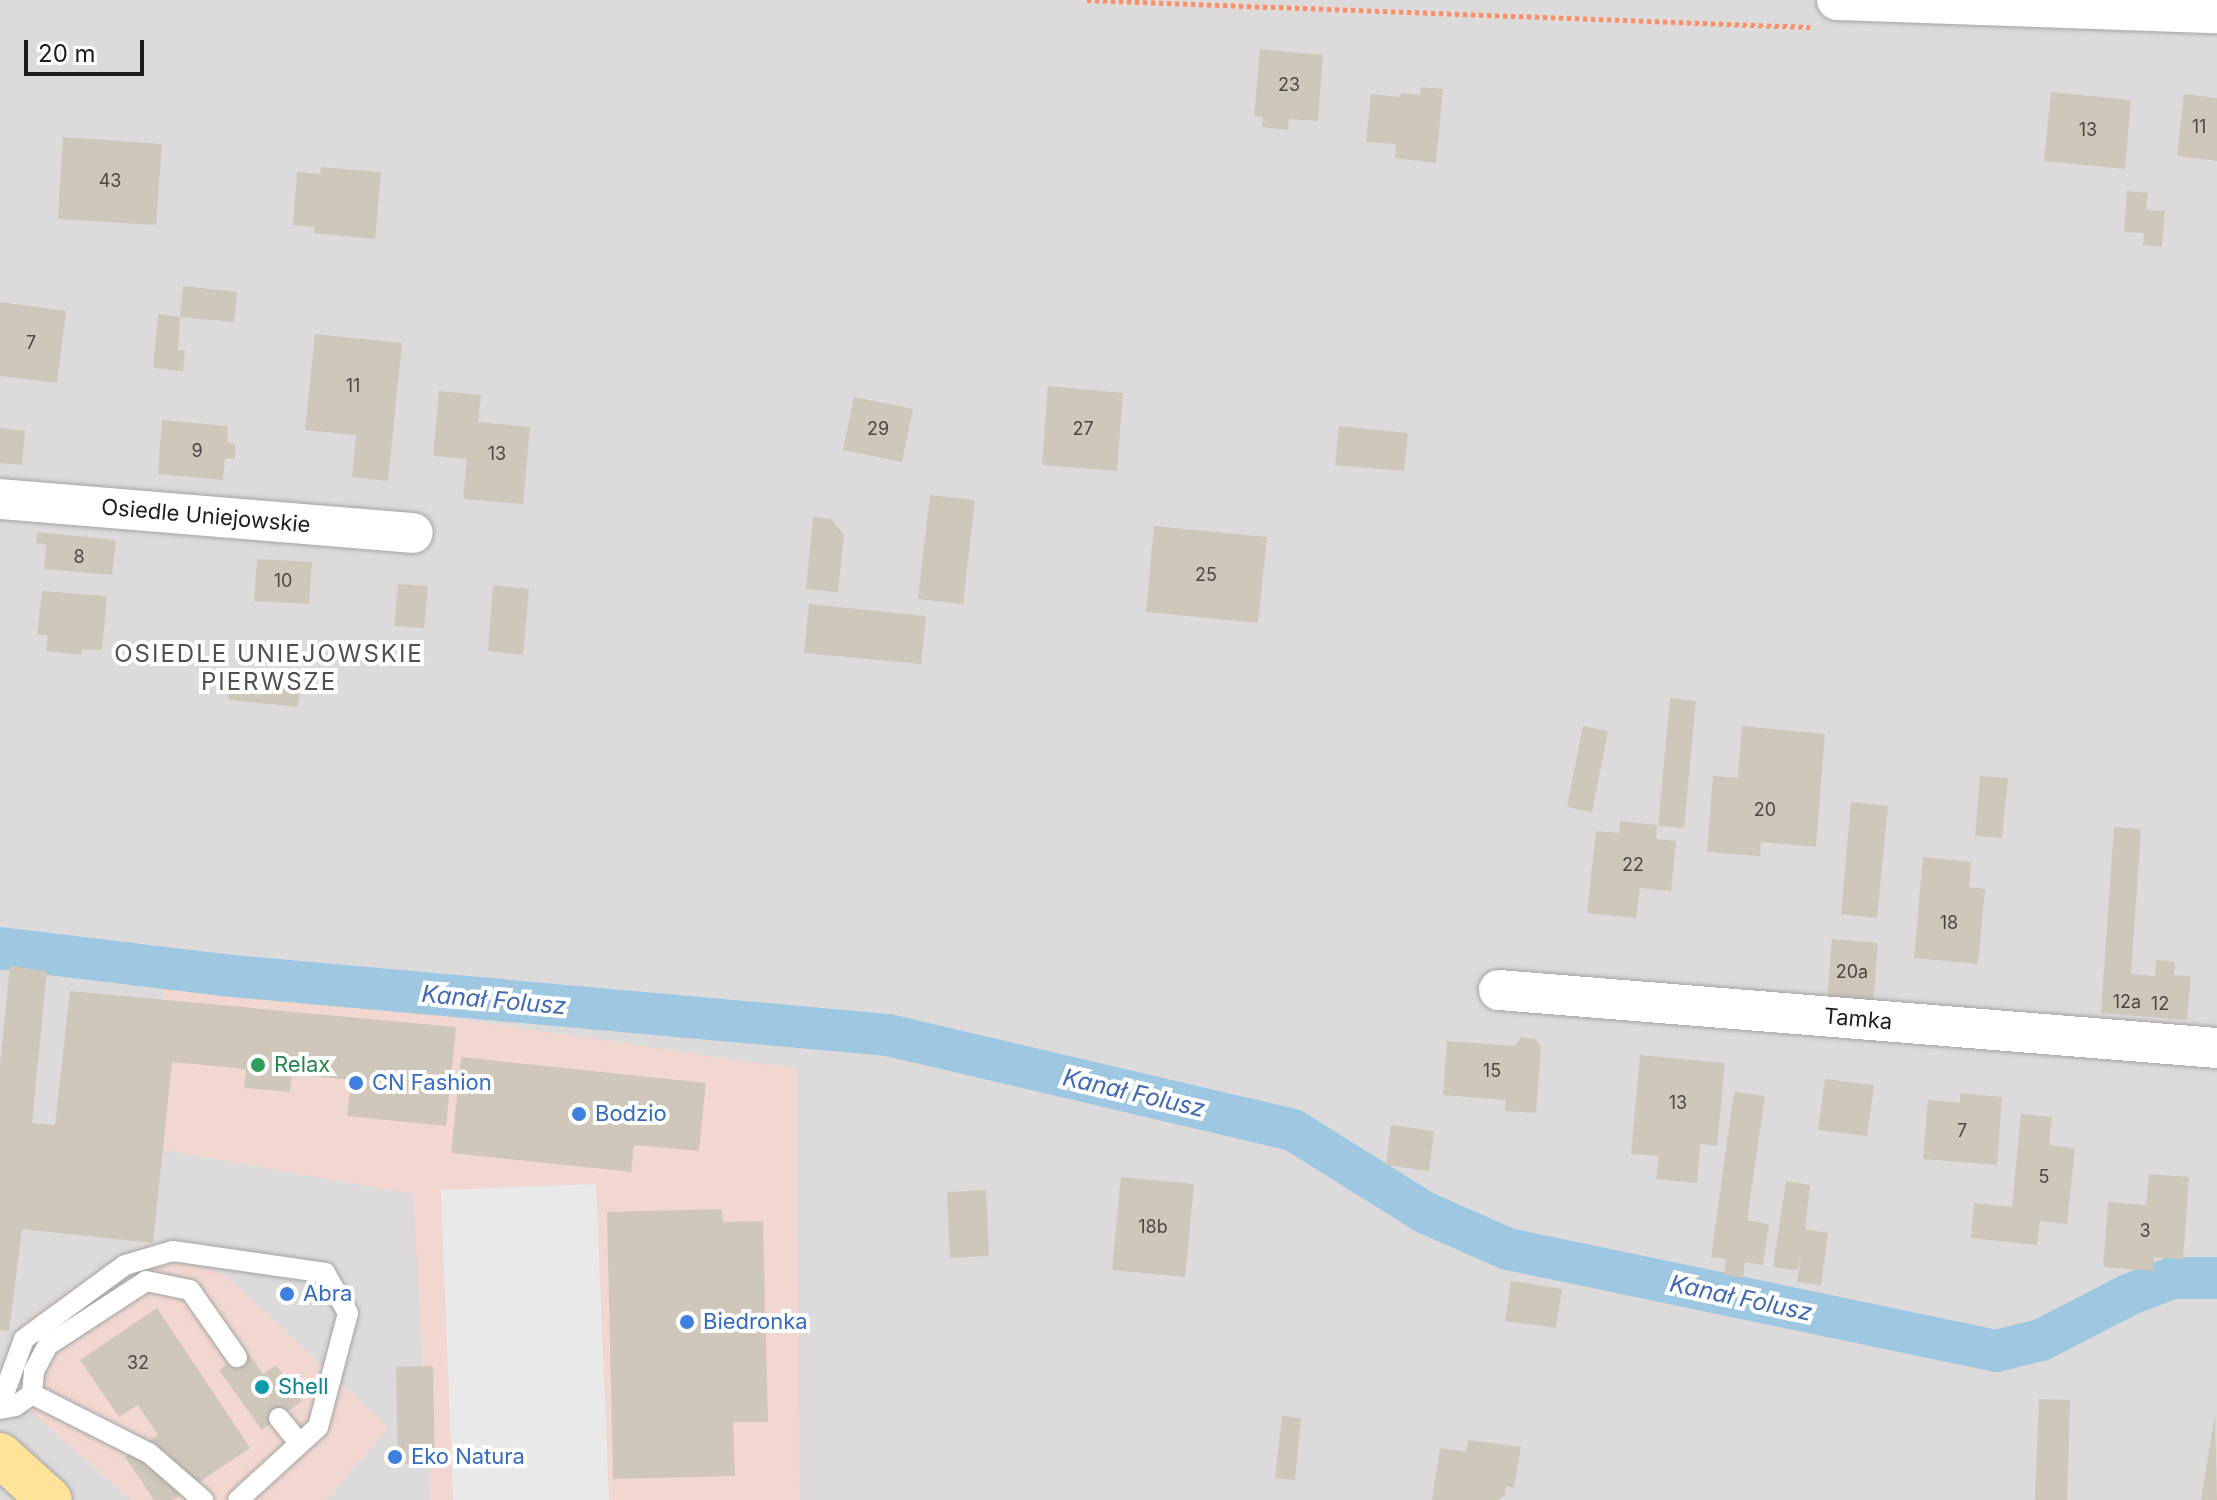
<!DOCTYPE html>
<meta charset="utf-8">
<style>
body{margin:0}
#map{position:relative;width:2217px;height:1500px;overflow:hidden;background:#f0ede2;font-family:Inter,sans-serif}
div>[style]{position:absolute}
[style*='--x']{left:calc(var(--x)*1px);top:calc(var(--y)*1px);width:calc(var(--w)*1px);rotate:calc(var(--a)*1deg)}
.residential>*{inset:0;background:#dcdada}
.commercial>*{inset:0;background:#f2d7d0}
.parking>*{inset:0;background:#e9e9e9}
.canal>*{height:42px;margin:-21px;padding:0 21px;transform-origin:21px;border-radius:21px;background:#9ec8e1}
.building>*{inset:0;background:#d0c7bb}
.path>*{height:5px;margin-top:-2.5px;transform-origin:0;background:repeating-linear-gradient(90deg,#ff8d64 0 4px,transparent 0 8px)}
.roads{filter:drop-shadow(0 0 2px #a4a4a4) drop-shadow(0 0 2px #a4a4a4)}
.service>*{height:20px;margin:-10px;padding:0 10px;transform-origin:10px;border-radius:10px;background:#fff}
.minor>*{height:40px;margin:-20px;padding:0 20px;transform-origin:20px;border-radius:20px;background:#fff}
.primary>*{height:44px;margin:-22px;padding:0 22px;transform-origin:22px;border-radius:22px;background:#ffe398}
.dots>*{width:22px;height:22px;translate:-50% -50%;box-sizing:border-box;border:4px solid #fff;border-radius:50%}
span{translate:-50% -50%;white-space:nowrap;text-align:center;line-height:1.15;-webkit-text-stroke:8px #fff;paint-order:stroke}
.number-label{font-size:18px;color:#4a4844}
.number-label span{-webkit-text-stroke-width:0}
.street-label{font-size:22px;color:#1d1d1d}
.leisure-label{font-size:22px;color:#27864d}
.left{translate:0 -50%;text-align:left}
.shop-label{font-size:22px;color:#366cbe}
.culture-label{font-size:22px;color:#0d838f}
.neighbourhood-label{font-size:24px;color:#505050;letter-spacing:2px}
.water-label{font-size:24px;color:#4169b5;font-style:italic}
.scale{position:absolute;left:24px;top:40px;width:120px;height:36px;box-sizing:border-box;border:4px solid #1d1d1d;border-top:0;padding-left:10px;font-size:24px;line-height:28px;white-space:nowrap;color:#1d1d1d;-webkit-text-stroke:6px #fff;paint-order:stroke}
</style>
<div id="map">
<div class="residential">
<i style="clip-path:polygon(0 0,2217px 0,2217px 1500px,0 1500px)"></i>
</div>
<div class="commercial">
<i style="clip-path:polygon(167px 976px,797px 1069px,800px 1500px,430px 1500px,413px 1194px,132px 1145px)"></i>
<i style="clip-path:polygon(148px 1257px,224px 1274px,388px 1427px,327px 1500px,131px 1500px,0 1384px,0 1370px,7px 1351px,24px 1323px,115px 1258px)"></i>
</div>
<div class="parking">
<i style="clip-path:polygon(596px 1184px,609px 1500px,453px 1500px,441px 1190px)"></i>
</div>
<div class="canal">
<i style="--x:0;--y:948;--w:224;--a:6.9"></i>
<i style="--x:222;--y:975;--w:669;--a:5.15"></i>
<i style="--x:888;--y:1035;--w:416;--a:13.2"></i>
<i style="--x:1293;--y:1130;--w:157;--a:32"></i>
<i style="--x:1426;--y:1213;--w:90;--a:23.7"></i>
<i style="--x:1508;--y:1249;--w:499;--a:11.8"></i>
<i style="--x:1996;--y:1351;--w:46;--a:-13.7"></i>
<i style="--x:2041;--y:1340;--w:98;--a:-27.3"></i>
<i style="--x:2128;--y:1295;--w:47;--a:-21.1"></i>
<i style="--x:2172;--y:1278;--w:45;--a:0"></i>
</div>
<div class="building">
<i style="clip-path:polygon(1260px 49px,1323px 55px,1318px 121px,1289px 119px,1288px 130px,1262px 127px,1263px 117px,1254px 116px)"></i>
<i style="clip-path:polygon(1421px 87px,1443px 89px,1436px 163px,1395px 158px,1396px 144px,1366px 142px,1371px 94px,1400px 97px,1401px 93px,1420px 95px)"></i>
<i style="clip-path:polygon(2051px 92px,2131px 100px,2125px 169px,2044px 161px)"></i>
<i style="clip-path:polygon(2184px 94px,2217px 98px,2217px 161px,2177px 156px)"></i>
<i style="clip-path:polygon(63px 137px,162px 144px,156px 225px,58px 219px)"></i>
<i style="clip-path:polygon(321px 167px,381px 172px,375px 239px,314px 233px,315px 227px,293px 225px,297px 172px,320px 174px)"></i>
<i style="clip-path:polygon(2127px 191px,2148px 193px,2146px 210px,2165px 211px,2162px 247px,2143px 245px,2144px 233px,2124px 232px)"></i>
<i style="clip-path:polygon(183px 286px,237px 292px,234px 322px,180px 317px)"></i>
<i style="clip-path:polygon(0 302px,66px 311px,57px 383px,0 376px)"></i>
<i style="clip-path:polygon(158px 314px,180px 317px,178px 350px,185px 351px,183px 371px,153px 368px)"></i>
<i style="clip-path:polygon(315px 334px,402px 343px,388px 481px,352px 477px,356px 435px,305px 430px)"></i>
<i style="clip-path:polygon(1048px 386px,1123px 393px,1117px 471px,1042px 465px)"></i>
<i style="clip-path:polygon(439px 391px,481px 395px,478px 422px,530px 427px,523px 504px,463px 499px,467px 459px,433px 456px)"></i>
<i style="clip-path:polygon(854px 397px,913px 409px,902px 462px,843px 450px)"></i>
<i style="clip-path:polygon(162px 420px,228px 426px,227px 443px,235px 444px,235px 459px,225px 458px,223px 480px,158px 474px)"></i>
<i style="clip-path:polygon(1339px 426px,1408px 433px,1404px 471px,1335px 465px)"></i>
<i style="clip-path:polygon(0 428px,25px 431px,22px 465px,0 463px)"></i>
<i style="clip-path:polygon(930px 495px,975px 500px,963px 604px,918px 599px)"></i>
<i style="clip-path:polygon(813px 517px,831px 519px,844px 535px,838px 592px,806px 589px)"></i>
<i style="clip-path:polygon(1154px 526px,1267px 537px,1258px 623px,1146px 612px)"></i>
<i style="clip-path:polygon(37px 532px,116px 540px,112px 575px,44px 569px,46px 544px,36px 543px)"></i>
<i style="clip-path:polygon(257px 559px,312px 562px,309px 604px,254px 601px)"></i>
<i style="clip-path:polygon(398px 584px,428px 586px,424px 628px,394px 626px)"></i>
<i style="clip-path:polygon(493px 585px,529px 589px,523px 655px,488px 651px)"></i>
<i style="clip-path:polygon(42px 591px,107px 596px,102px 650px,82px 649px,81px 655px,46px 651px,48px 635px,37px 635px)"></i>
<i style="clip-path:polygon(809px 604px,926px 616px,921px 664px,804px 653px)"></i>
<i style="clip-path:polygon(231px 671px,252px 673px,251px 685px,300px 689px,298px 707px,228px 700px)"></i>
<i style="clip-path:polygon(1670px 698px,1696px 701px,1684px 828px,1658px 826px)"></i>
<i style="clip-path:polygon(1583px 726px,1608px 731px,1592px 812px,1567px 807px)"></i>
<i style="clip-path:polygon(1742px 726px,1825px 734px,1816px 847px,1761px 842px,1760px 856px,1707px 852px,1713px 776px,1738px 778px)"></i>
<i style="clip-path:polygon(1980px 776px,2008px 778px,2002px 838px,1975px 836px)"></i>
<i style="clip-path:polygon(1851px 802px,1888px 806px,1877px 918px,1841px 914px)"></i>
<i style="clip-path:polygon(1620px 821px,1657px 825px,1656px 839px,1676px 841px,1671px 891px,1640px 888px,1636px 918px,1587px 913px,1596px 831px,1619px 833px)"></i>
<i style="clip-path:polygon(2114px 827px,2141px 829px,2131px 974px,2155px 976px,2156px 960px,2175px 962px,2174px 975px,2191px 976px,2187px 1020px,2101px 1013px)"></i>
<i style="clip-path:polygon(1923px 857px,1971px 862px,1969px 887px,1985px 889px,1978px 964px,1914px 958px)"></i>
<i style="clip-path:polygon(1832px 939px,1878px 943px,1873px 1005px,1827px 1001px)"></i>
<i style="clip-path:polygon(10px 966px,47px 971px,32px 1123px,55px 1125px,70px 991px,456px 1027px,446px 1126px,347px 1116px,351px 1080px,292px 1074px,290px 1092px,244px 1088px,246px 1069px,172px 1062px,153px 1243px,22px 1229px,9px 1331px,0 1330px,0 1065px)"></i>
<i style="clip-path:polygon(1521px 1037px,1535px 1039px,1541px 1047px,1536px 1113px,1505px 1111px,1506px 1100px,1443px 1095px,1447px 1041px,1515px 1046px)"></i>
<i style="clip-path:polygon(1640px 1055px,1725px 1063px,1717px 1146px,1700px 1144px,1697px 1183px,1656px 1179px,1659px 1156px,1631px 1154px)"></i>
<i style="clip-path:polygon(461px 1057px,706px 1083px,699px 1151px,634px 1145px,631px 1172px,451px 1153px)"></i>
<i style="clip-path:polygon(1825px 1079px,1874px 1085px,1867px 1136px,1818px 1130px)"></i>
<i style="clip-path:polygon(1734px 1092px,1765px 1096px,1747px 1220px,1769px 1224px,1763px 1265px,1745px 1262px,1743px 1278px,1724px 1275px,1726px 1259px,1711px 1257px)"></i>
<i style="clip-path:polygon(1960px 1093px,2002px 1097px,1997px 1165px,1923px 1159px,1928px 1100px,1960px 1103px)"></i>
<i style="clip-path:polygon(2021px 1114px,2052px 1117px,2049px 1145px,2075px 1148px,2067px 1224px,2040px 1221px,2037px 1245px,1971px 1238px,1974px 1203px,2012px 1207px)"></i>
<i style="clip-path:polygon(1391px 1125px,1434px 1131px,1429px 1171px,1386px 1165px)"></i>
<i style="clip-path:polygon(2149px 1174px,2189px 1177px,2183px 1259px,2154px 1257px,2153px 1271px,2103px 1267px,2108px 1202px,2146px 1205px)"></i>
<i style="clip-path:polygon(1121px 1177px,1194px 1184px,1185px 1277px,1112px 1270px)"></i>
<i style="clip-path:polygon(1786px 1181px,1810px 1185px,1805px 1229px,1828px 1233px,1821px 1285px,1797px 1282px,1801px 1253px,1797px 1270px,1773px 1267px)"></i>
<i style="clip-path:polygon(986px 1190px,989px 1256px,950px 1258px,947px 1192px)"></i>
<i style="clip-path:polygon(722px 1209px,723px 1222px,763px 1221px,768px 1422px,733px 1422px,735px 1476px,613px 1479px,607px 1212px)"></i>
<i style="clip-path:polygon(1511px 1281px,1562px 1289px,1556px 1328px,1505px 1321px)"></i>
<i style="clip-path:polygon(157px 1308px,250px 1448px,173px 1500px,154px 1500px,125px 1457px,158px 1435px,138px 1405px,119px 1417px,80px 1360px)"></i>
<i style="clip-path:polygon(246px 1350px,263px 1374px,276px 1365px,302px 1401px,262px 1430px,219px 1370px)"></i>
<i style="clip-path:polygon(433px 1366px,435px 1463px,398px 1464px,396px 1367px)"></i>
<i style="clip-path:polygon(2039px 1399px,2070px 1400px,2067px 1500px,2035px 1500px)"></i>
<i style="clip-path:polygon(2215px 1413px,2217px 1500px,2201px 1500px)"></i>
<i style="clip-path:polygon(1282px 1416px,1301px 1418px,1295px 1480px,1275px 1478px)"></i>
<i style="clip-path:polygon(1468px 1440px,1521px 1447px,1514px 1488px,1506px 1486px,1505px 1495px,1498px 1500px,1432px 1500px,1440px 1448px,1466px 1452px)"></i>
</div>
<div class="path">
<i style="--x:1087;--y:0;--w:724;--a:2.14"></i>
</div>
<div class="roads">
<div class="service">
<i style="--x:32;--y:1394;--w:23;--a:-85"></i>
<i style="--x:34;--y:1371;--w:30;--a:-62"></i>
<i style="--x:48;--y:1345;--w:117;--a:-33.1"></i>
<i style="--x:146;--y:1281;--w:45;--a:11.6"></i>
<i style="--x:190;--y:1290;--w:82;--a:55"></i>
<i style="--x:0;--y:1405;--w:70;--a:-70"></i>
<i style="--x:24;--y:1339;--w:125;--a:-36.2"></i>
<i style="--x:125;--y:1265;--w:50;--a:-16.3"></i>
<i style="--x:173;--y:1251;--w:154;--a:8.2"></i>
<i style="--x:325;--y:1273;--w:46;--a:60.1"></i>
<i style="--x:348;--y:1313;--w:118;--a:104.7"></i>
<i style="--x:318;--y:1427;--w:108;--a:137.6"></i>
<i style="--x:0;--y:1409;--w:15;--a:-11"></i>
<i style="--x:15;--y:1406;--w:21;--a:-35"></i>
<i style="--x:32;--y:1394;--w:131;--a:26.8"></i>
<i style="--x:149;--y:1453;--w:72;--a:41"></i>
<i style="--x:279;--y:1418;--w:32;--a:51"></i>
</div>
<div class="minor">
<i style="--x:1837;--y:0;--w:380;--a:2"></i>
<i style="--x:0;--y:499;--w:414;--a:4.7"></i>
<i style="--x:1499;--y:990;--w:720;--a:4.62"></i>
</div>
<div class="primary">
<i style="--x:0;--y:1455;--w:67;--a:42"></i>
</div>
</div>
<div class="dots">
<i style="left:258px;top:1065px;background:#2e9e5b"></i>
<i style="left:356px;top:1083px;background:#3f7fe0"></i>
<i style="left:579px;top:1114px;background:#3f7fe0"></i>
<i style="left:287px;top:1294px;background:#3f7fe0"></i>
<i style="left:687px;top:1322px;background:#3f7fe0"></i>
<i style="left:262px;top:1387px;background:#0f9aa8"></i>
<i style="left:395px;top:1457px;background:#3f7fe0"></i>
</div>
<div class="number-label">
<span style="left:1289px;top:85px">23</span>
<span style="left:2199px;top:127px">11</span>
<span style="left:2088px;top:130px">13</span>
<span style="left:110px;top:181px">43</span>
<span style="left:31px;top:343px">7</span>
<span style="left:353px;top:386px">11</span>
<span style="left:878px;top:429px">29</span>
<span style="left:1083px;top:429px">27</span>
<span style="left:197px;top:451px">9</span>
<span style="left:497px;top:454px">13</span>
<span style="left:79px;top:557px">8</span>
<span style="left:1206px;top:575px">25</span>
<span style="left:283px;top:581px">10</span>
<span style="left:1765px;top:810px">20</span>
<span style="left:1633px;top:865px">22</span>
<span style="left:1949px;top:923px">18</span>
<span style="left:1852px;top:972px">20a</span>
<span style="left:2127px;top:1002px">12a</span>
<span style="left:2160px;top:1004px">12</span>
<span style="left:1492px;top:1071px">15</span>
<span style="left:1678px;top:1103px">13</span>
<span style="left:1962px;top:1131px">7</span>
<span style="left:2044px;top:1177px">5</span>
<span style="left:1153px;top:1227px">18b</span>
<span style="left:2145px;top:1231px">3</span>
<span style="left:138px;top:1363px">32</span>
</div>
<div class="street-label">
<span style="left:206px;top:516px;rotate:5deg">Osiedle Uniejowskie</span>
<span style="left:1858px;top:1019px;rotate:5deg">Tamka</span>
</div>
<div class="leisure-label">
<span class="left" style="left:274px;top:1065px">Relax</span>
</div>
<div class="shop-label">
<span class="left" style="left:372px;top:1083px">CN Fashion</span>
<span class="left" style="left:595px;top:1114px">Bodzio</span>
<span class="left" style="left:303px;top:1294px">Abra</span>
<span class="left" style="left:703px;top:1322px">Biedronka</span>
<span class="left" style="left:411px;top:1457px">Eko Natura</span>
</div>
<div class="culture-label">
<span class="left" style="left:278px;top:1387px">Shell</span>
</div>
<div class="neighbourhood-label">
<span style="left:269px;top:668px">OSIEDLE UNIEJOWSKIE<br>PIERWSZE</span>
</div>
<div class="water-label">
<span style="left:494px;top:1000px;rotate:5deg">Kanał Folusz</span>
<span style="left:1134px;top:1093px;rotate:13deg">Kanał Folusz</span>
<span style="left:1741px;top:1298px;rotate:12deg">Kanał Folusz</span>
</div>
<div class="scale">20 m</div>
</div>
